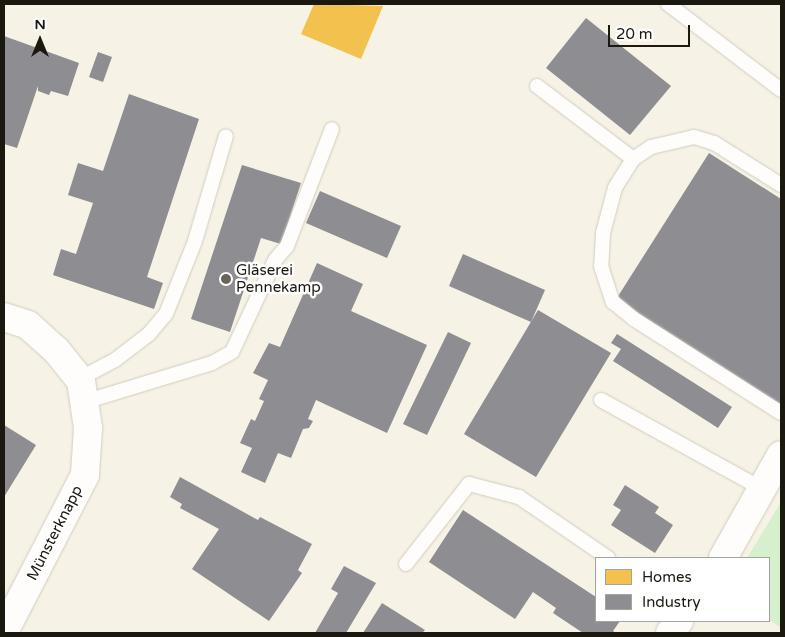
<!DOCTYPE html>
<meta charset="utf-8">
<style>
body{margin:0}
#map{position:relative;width:785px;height:637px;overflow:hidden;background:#f6f2e5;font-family:"Varela Round",sans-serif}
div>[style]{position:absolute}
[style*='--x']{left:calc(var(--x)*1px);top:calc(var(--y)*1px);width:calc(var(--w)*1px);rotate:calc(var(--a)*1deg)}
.green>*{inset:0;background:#d6efcc}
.homes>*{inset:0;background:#f2c14e}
.industry>*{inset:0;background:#8d8d92}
.roads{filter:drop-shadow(0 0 1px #d0cdc2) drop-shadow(0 0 1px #d0cdc2)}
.lane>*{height:14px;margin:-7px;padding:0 7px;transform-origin:7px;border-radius:7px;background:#fefdfb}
.street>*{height:28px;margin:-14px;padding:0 14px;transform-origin:14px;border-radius:14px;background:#fefdfb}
.dots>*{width:14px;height:14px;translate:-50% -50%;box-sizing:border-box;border:2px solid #fff;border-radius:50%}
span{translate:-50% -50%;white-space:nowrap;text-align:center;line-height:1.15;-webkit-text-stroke:5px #fff;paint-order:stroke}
.poi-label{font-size:15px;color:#1b1810}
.left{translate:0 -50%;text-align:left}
.street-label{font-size:15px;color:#1b1810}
.frame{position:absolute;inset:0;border:5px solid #1b1810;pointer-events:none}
.legend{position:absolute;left:595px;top:557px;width:175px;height:65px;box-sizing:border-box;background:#fff;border:1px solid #a4a39f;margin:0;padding:6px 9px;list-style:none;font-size:15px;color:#1b1810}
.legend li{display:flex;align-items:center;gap:10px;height:25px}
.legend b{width:25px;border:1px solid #a4a39f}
.north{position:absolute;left:15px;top:15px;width:50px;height:50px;-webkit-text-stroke:4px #fff;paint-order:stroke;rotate:0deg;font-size:14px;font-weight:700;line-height:20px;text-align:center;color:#1b1810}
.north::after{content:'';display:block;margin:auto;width:18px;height:22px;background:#1b1810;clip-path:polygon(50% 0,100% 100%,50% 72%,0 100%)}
.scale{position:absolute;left:608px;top:25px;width:82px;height:22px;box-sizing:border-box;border:2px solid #1b1810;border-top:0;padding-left:6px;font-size:15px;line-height:18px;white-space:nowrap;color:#1b1810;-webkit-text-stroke:4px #fff;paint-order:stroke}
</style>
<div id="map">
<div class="green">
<i style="clip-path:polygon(781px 502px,781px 628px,769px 620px,769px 558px,747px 558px)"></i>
</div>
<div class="homes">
<i style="clip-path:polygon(314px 4px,383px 6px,361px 59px,301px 34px)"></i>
</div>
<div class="industry">
<i style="clip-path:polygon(586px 18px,671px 86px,630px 135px,546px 68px)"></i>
<i style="clip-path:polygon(4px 36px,79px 63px,68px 96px,51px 91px,49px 95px,38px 91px,38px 86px,17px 148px,4px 144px)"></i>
<i style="clip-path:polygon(98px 52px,112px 57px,103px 82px,89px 77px)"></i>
<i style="clip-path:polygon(129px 94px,199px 119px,147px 277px,163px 283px,154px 309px,53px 275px,61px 249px,76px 254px,93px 203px,68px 195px,78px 163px,103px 171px)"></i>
<i style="clip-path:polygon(709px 153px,781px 199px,781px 406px,615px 301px)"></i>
<i style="clip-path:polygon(242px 165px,301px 183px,281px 244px,261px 238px,230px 332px,191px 319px)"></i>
<i style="clip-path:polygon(320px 191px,401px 226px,387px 258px,306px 223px)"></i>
<i style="clip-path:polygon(463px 254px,545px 290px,531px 322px,449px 286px)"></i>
<i style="clip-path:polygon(317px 263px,363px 284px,351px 311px,427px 345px,387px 433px,316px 400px,308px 419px,313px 421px,309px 428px,303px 429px,291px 458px,278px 453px,265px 483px,241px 472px,252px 448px,240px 443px,251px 419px,255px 421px,264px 401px,259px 399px,268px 380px,253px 373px,269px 343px,280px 347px)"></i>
<i style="clip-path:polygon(538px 310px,611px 353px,536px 477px,464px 434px)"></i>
<i style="clip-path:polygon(448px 332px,471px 343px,427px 435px,403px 424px)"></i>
<i style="clip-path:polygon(617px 334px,732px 407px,718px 428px,613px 361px,621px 349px,611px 343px)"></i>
<i style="clip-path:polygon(4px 425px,36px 445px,4px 497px)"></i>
<i style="clip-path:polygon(180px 477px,258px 520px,260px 517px,312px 544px,298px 570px,302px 573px,269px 621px,192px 569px,219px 529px,180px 508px,182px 504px,170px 497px)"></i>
<i style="clip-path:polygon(625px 485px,659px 507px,655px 513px,673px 525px,655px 553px,611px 525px,621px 510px,613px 505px)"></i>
<i style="clip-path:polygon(463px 510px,596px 597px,596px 621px,620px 621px,613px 631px,616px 633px,583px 633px,553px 613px,556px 608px,533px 592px,515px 619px,429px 562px)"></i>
<i style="clip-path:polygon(344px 566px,376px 583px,346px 633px,315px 633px,338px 593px,331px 589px)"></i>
<i style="clip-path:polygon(382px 603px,425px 630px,422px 633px,363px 633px)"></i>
</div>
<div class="roads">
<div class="lane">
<i style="--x:668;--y:4;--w:142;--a:37.3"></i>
<i style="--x:537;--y:86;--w:121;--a:37.2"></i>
<i style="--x:781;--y:185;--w:79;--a:-147.9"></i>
<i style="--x:714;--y:143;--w:21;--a:-163"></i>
<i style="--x:694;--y:137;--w:44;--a:166.9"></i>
<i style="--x:651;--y:147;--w:22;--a:146"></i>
<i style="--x:633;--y:159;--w:34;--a:122"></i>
<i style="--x:615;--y:188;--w:47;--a:104.9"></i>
<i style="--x:603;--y:233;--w:33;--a:93"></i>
<i style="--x:601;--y:266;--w:38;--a:72"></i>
<i style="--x:613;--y:302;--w:27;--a:39"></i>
<i style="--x:634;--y:319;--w:174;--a:32.6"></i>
<i style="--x:79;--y:379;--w:41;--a:-27.8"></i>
<i style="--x:115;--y:360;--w:43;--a:-37.4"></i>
<i style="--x:149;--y:334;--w:26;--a:-50"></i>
<i style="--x:166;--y:314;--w:79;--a:-68.3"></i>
<i style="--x:195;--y:241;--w:109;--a:-73.6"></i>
<i style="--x:601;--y:400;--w:184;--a:28.9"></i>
<i style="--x:84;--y:402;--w:134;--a:-16.9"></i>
<i style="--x:212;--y:363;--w:23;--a:-29"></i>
<i style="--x:232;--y:352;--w:102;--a:-64.9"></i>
<i style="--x:275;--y:260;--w:18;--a:-49"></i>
<i style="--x:287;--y:246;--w:125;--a:-69"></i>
<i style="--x:406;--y:564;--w:102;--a:-51.8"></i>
<i style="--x:469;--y:484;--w:52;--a:14.6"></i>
<i style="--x:519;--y:497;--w:108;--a:34.4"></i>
</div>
<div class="street">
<i style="--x:4;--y:317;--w:25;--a:18"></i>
<i style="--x:28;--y:325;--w:38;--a:42"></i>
<i style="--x:56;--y:350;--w:40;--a:51"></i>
<i style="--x:81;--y:381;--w:48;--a:81.5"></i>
<i style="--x:88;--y:428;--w:47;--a:93.7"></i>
<i style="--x:85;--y:475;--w:177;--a:117.3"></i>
<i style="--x:723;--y:558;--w:118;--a:-60.6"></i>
<i style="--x:670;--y:633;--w:15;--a:-53"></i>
</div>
</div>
<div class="dots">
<i style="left:226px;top:279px;background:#68645b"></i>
</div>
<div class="poi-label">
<span class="left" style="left:236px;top:279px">Gläserei<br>Pennekamp</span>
</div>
<div class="street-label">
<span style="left:55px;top:533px;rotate:-63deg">Münsterknapp</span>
</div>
<div class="frame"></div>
<ul class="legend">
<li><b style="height:14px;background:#f2c14e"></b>Homes</li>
<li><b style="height:14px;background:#8d8d92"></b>Industry</li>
</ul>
<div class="north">N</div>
<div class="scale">20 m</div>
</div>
